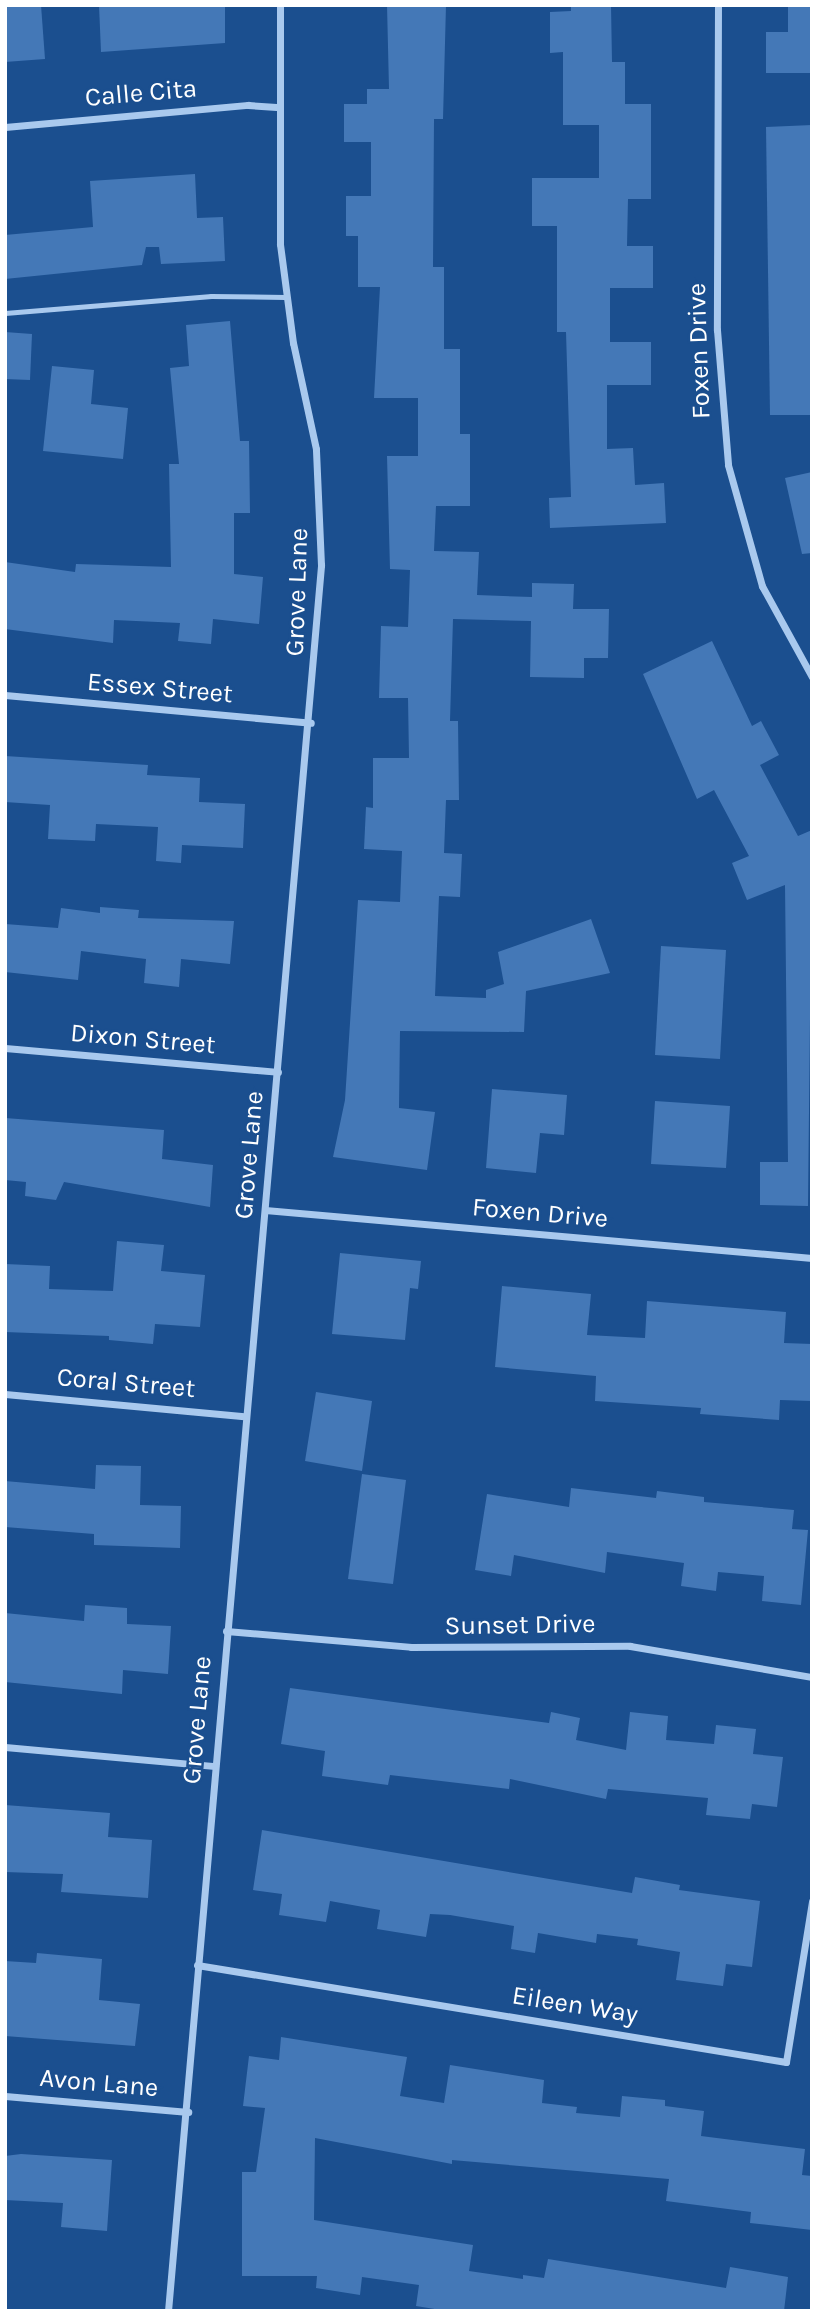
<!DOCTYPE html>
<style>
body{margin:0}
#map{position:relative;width:817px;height:2316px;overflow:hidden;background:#1b4f8f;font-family:Karla,sans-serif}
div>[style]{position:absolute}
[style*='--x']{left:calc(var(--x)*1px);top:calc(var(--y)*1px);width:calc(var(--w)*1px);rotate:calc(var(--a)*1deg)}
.building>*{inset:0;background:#4478b7}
.lane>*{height:5px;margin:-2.5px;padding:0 2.5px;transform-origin:2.5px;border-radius:2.5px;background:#a9c9ee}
.street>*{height:7px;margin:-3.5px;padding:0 3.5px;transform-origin:3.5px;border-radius:3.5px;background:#a9c9ee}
span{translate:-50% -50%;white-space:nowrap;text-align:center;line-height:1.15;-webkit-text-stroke:5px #1b4f8f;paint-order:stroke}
.street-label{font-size:26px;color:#fff}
.frame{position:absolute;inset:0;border:7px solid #fff;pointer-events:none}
</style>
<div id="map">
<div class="building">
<i style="clip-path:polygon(5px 5px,41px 5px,45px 59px,5px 62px)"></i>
<i style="clip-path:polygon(99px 5px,225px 5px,225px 43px,101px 52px)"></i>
<i style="clip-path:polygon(387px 5px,446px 5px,443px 119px,434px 119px,433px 267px,444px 267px,444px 349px,460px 349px,460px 434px,470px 434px,470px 506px,436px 506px,434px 551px,479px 552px,477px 595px,532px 597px,532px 583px,574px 584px,573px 609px,609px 609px,608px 658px,584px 658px,584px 678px,530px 677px,531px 621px,453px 619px,450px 721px,458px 721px,459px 800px,446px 800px,444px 853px,462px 854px,460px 897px,439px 896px,435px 996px,486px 998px,486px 990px,504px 984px,498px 952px,591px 919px,610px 973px,526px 991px,524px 1032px,400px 1031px,399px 1108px,435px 1112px,427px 1170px,333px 1157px,345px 1100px,358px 900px,400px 902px,402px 851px,364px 849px,366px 807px,373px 808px,373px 758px,409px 758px,408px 698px,379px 698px,381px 626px,408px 627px,410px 570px,390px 569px,387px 456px,418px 456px,418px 398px,374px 398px,380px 287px,358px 287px,358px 236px,346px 236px,346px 196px,371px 196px,371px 142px,344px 142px,344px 104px,367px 104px,367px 89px,389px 89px)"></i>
<i style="clip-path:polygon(571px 5px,611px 5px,612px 62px,625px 62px,625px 104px,651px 104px,651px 199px,628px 199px,627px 246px,653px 246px,653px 288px,610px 288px,610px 342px,651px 342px,651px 385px,607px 385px,607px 449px,633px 448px,635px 485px,664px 483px,666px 523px,550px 528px,549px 498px,571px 497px,566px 332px,557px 332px,557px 226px,532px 226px,532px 178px,599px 178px,599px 125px,563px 125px,563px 52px,550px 53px,550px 12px,571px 11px)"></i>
<i style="clip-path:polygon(788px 5px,812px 5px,812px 73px,766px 73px,766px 32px,788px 32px)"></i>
<i style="clip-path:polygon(812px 125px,812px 415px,770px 415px,766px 127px)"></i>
<i style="clip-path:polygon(195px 174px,197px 218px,223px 217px,225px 261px,161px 264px,159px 247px,146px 247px,142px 265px,5px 279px,5px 235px,93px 227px,90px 181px)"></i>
<i style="clip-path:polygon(230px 321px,240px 441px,249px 441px,250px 513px,234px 513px,234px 574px,263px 577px,259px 624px,213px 619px,211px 644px,178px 641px,180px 623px,114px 620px,113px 643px,5px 629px,5px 562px,75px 572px,76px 564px,171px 567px,169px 464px,179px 464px,170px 368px,189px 366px,186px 325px)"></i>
<i style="clip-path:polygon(5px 332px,32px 334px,30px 380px,5px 379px)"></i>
<i style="clip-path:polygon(52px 366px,94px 370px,91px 404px,128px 408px,123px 459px,43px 451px)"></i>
<i style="clip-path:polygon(812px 472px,812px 553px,802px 554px,785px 478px)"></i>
<i style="clip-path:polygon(712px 641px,752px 726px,761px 721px,779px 755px,760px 765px,798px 836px,812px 830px,808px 1206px,760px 1205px,760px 1162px,788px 1162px,785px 885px,747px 900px,732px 863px,749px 856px,714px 790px,697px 799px,643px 674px)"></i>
<i style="clip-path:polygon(5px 756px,148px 765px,147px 775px,200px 778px,199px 802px,245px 804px,243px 848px,182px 845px,181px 863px,156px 861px,158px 827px,96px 824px,95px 841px,48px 839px,50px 805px,5px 802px)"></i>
<i style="clip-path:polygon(100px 907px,139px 910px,138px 918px,234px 921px,230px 964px,181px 959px,179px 987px,144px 983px,146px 959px,81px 951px,78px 980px,5px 972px,5px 924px,58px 928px,61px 908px,100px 913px)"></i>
<i style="clip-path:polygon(661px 946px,726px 950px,720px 1059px,655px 1055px)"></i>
<i style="clip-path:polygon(492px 1089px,567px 1095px,564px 1135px,540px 1133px,536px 1173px,486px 1168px)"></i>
<i style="clip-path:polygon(655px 1101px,730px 1106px,726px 1168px,651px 1164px)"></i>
<i style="clip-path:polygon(5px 1118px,164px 1130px,162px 1159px,213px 1165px,210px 1207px,64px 1182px,56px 1200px,25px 1196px,26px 1182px,5px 1180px)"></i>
<i style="clip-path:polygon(117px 1241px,164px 1245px,161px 1271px,205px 1275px,200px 1327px,155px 1324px,153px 1344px,109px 1340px,109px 1336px,5px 1332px,5px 1264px,50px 1266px,49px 1289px,113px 1291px)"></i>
<i style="clip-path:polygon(340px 1253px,421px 1261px,418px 1289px,410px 1288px,405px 1340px,332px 1334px)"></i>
<i style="clip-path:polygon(502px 1286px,591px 1294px,587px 1335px,645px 1338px,647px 1301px,786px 1312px,784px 1343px,812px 1344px,812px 1401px,780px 1400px,779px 1420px,700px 1414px,701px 1408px,595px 1401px,596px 1376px,495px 1367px)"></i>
<i style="clip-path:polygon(316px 1392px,372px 1401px,362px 1471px,305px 1461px)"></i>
<i style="clip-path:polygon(96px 1465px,141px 1466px,140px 1505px,181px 1506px,180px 1548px,94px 1545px,94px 1534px,5px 1527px,5px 1481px,95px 1489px)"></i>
<i style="clip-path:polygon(362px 1474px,406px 1480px,393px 1584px,348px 1579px)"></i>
<i style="clip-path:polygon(571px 1488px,656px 1498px,657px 1491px,704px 1497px,704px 1502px,794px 1510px,792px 1529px,808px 1530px,801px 1605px,762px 1601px,764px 1576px,718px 1572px,716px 1591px,681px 1586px,684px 1563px,607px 1552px,605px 1573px,514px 1555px,511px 1576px,475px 1570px,487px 1494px,569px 1507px)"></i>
<i style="clip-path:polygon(85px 1605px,127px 1608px,127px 1624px,171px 1626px,168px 1674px,123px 1670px,122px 1694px,5px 1682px,5px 1613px,84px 1621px)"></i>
<i style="clip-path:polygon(290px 1688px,549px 1723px,551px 1712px,580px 1718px,576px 1740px,626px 1750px,630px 1712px,668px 1716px,666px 1740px,714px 1744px,716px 1725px,756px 1729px,753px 1754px,783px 1757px,777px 1807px,752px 1804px,750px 1819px,706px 1815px,708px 1798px,608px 1789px,606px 1799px,510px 1779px,509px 1789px,390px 1775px,388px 1785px,322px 1776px,325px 1751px,281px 1744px)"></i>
<i style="clip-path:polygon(5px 1805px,110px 1813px,108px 1837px,152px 1840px,148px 1898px,61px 1892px,63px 1874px,5px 1872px)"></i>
<i style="clip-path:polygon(262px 1830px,632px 1893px,635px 1877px,680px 1885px,679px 1890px,760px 1901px,752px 1967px,726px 1964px,723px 1986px,676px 1980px,680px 1952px,637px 1945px,638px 1939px,597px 1934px,596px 1943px,538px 1933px,535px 1953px,511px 1949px,514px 1926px,450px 1915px,430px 1914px,426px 1937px,377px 1929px,380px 1910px,330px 1901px,326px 1922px,279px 1915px,282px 1894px,253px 1890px)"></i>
<i style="clip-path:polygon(37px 1953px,102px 1959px,99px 2000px,140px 2004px,135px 2046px,5px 2036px,5px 1961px,36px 1963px)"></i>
<i style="clip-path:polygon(281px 2037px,407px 2057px,400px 2096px,444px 2103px,450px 2065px,544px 2080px,542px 2103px,577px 2107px,576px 2113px,620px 2117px,622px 2096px,665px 2100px,665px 2106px,704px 2111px,701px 2136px,805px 2149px,802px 2175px,812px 2176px,812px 2230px,750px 2223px,751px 2212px,666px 2201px,669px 2179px,452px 2160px,452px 2164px,315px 2138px,314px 2220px,473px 2245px,469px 2271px,523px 2279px,523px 2275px,544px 2278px,548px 2259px,726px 2288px,730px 2267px,788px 2277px,784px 2311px,447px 2311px,416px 2306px,419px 2285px,362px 2277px,360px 2295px,316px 2288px,317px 2276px,242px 2276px,242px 2172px,256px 2172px,265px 2108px,243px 2106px,249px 2056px,279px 2060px)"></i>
<i style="clip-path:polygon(21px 2154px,112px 2160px,107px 2231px,61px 2227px,63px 2203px,5px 2200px,5px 2156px)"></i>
</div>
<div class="lane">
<i style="--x:5;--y:313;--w:207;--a:-4.7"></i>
<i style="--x:211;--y:296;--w:74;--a:0.8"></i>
</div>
<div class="street">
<i style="--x:718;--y:5;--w:325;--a:90.2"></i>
<i style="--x:717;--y:330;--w:135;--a:85.3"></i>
<i style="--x:728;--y:465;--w:126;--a:74.3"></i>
<i style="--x:762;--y:586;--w:104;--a:61.2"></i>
<i style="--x:5;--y:127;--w:244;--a:-5.2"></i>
<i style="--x:248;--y:105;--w:32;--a:4"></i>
<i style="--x:5;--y:695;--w:307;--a:5.2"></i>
<i style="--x:5;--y:1048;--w:274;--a:5"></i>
<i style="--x:265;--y:1210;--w:549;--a:5.01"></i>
<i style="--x:5;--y:1394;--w:240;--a:5.3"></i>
<i style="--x:226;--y:1631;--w:186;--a:4.9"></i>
<i style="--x:411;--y:1647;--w:219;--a:-0.3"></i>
<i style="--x:630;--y:1646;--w:185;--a:9.7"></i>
<i style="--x:5;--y:1747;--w:211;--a:5.2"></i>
<i style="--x:197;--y:1965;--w:597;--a:9.35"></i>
<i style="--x:786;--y:2062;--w:163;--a:-80.8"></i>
<i style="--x:5;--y:2096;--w:184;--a:5"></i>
<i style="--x:168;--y:2311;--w:1753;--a:-84.99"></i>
<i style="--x:321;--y:565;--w:116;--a:-92.5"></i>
<i style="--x:316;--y:449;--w:108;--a:-102.2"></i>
<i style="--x:293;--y:343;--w:100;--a:-97.5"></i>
<i style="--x:280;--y:244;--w:239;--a:-90"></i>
</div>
<div class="street-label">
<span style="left:141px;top:93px;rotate:-5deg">Calle Cita</span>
<span style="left:699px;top:351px;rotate:-92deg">Foxen Drive</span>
<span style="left:297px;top:592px;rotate:-88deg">Grove Lane</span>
<span style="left:160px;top:688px;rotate:5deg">Essex Street</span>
<span style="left:143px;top:1039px;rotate:5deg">Dixon Street</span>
<span style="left:249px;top:1155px;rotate:-85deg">Grove Lane</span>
<span style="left:540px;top:1213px;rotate:5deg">Foxen Drive</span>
<span style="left:126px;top:1383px;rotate:5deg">Coral Street</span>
<span style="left:520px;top:1625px;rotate:-1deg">Sunset Drive</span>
<span style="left:197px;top:1720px;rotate:-85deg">Grove Lane</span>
<span style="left:575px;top:2005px;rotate:9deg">Eileen Way</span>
<span style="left:99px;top:2083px;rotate:5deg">Avon Lane</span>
</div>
<div class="frame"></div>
</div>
